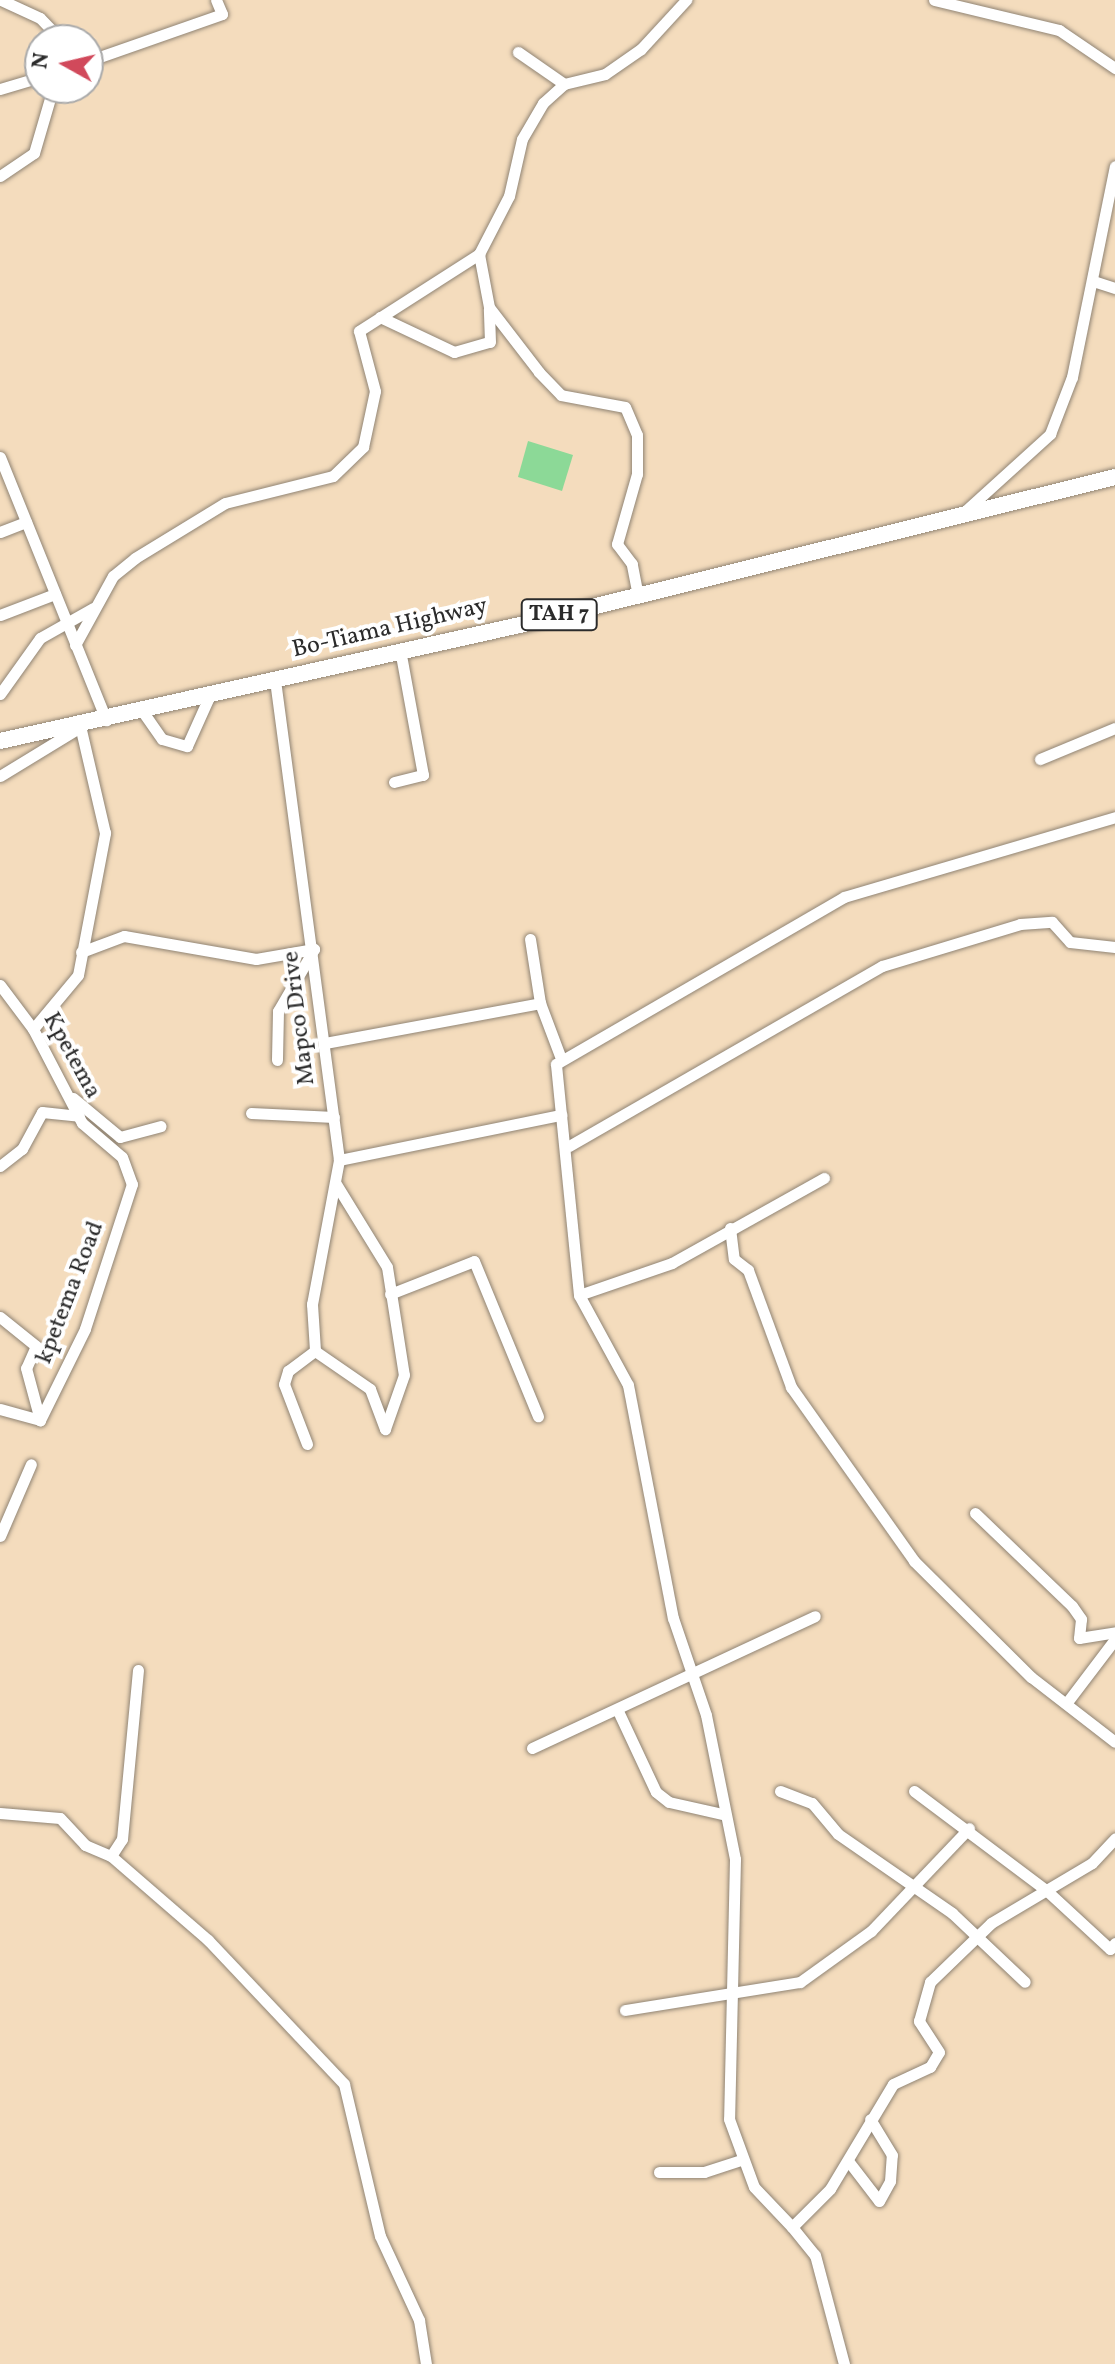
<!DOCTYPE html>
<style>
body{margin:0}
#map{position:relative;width:1115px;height:2364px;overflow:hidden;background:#f4dcbd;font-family:Vollkorn,serif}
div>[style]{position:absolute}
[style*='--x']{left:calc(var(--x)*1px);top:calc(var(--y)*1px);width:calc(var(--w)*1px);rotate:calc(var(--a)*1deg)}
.green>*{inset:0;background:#8cd997}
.roads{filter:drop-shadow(0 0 2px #908474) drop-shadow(0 0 2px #908474)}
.minor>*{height:11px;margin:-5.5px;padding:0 5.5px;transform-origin:5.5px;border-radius:5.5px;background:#fff}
.highway>*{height:16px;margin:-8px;padding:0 8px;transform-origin:8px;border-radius:8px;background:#fff}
span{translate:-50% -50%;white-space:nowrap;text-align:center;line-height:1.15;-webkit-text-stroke:8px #fff;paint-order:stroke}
.shield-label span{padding:2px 6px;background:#fff;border:2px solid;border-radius:6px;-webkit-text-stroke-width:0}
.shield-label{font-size:22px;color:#2b2b2b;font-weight:700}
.street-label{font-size:24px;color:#2b2b2b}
.north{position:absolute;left:24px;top:24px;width:80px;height:80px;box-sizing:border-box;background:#fff;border:2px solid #aaa;border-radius:50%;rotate:278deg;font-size:22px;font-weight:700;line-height:32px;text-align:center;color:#2b2b2b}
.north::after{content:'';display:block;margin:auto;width:28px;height:36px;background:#d1495b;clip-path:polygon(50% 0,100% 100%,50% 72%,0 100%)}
</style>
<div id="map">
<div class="green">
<i style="clip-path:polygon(528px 441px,573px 455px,562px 491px,518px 477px)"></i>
</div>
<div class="roads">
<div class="minor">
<i style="--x:1;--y:0;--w:43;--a:24.8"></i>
<i style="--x:40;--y:18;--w:30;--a:46"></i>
<i style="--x:934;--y:0;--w:129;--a:13.5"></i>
<i style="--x:1059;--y:30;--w:68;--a:34.2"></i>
<i style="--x:518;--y:52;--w:56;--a:34.8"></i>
<i style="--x:88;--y:61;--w:142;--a:-19.3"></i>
<i style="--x:222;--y:14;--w:15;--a:-113"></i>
<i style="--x:0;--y:89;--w:42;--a:-16.7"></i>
<i style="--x:0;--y:176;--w:41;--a:-34.1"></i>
<i style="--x:34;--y:153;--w:68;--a:-73.7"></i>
<i style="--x:1093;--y:281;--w:23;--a:18"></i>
<i style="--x:380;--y:317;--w:82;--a:25.3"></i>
<i style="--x:454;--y:352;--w:37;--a:-16"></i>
<i style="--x:490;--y:342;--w:33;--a:-92"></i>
<i style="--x:0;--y:457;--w:284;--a:68"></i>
<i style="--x:963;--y:513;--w:118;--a:-42.2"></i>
<i style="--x:1050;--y:434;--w:61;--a:-68.9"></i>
<i style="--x:1072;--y:377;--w:215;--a:-78.5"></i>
<i style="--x:0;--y:532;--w:28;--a:-21"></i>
<i style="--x:638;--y:596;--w:33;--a:-101"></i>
<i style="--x:632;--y:564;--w:25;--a:-127"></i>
<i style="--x:617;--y:544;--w:73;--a:-74.1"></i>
<i style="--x:637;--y:474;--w:39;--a:-90"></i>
<i style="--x:637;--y:435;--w:30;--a:-113"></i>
<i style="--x:625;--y:407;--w:65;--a:-169.4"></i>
<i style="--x:561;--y:395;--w:32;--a:-134"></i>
<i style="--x:539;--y:372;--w:82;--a:-127.6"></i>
<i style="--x:489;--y:307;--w:54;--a:-100.7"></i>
<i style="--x:479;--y:254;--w:65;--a:-62.7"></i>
<i style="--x:509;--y:196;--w:58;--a:-77.2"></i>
<i style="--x:522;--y:139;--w:42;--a:-59.7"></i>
<i style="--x:543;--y:103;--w:28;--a:-42"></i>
<i style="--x:564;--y:84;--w:42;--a:-13.7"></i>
<i style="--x:605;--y:74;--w:44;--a:-34.8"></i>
<i style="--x:641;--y:49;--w:67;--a:-47.4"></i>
<i style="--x:0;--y:615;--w:59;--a:-20.9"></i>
<i style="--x:75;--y:645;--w:79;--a:-61.2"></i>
<i style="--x:113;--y:576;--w:28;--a:-39"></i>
<i style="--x:135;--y:558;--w:105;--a:-31.4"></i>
<i style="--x:225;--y:503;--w:111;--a:-14"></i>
<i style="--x:333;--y:476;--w:42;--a:-44"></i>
<i style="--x:363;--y:447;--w:57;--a:-77.9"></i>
<i style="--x:375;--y:391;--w:62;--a:-104.9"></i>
<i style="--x:359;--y:331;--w:143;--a:-32.7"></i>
<i style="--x:275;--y:680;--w:484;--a:82.4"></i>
<i style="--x:339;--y:1160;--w:147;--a:100.6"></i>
<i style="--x:312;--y:1304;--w:47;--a:86.3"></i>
<i style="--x:0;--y:694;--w:69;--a:-54.5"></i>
<i style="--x:40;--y:638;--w:61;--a:-29.5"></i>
<i style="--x:143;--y:712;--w:33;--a:55"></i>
<i style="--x:162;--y:739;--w:26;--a:16"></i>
<i style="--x:187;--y:746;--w:54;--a:-65.8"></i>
<i style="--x:1040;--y:759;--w:81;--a:-22.5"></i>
<i style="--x:0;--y:776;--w:96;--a:-31.4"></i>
<i style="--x:394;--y:782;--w:30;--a:-14"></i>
<i style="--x:423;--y:775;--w:127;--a:-100.4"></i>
<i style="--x:530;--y:939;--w:65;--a:81.1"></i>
<i style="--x:540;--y:1003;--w:57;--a:69.3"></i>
<i style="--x:81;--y:952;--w:46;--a:-20.4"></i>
<i style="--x:124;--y:936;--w:134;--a:9.9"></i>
<i style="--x:256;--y:959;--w:59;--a:-9.8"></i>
<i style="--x:314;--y:949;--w:72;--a:120.1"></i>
<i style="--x:278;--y:1011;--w:49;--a:91.2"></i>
<i style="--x:0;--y:985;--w:55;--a:53.1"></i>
<i style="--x:33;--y:1029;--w:106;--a:62.5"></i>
<i style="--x:82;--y:1123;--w:52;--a:40.4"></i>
<i style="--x:122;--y:1157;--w:29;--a:70"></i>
<i style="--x:132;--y:1184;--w:152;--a:108"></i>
<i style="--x:85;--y:1329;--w:102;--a:116.3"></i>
<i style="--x:40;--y:1420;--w:41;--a:-164.6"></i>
<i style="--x:33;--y:1029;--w:70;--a:-50.2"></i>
<i style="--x:78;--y:975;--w:145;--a:-79.2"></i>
<i style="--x:105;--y:833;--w:106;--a:-103.1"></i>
<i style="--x:325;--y:1043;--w:219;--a:-10.5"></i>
<i style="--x:73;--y:1098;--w:61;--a:39.7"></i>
<i style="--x:120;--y:1137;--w:42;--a:-15"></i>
<i style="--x:251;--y:1113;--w:83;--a:2.8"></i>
<i style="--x:569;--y:1146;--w:361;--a:-29.9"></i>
<i style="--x:882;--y:966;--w:144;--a:-16.9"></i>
<i style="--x:1020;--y:924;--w:32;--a:-4"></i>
<i style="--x:1052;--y:922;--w:27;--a:48"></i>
<i style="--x:1070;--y:942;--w:45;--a:6.3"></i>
<i style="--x:339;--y:1160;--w:227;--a:-11.5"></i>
<i style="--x:0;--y:1166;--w:28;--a:-38"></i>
<i style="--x:22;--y:1149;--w:42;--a:-61.6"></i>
<i style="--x:42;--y:1112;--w:37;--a:6"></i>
<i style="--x:824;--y:1178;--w:174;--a:150.8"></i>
<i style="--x:672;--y:1263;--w:98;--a:161"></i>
<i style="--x:579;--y:1295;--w:232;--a:-95.7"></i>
<i style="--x:556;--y:1064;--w:333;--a:-30.1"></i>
<i style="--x:844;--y:897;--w:283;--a:-16.4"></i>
<i style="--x:336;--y:1184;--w:97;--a:58.4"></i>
<i style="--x:387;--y:1267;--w:109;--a:81.1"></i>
<i style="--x:404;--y:1375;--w:57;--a:109.4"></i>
<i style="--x:730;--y:1228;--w:31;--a:83"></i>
<i style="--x:734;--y:1259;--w:18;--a:38"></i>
<i style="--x:748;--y:1270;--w:125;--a:69.8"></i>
<i style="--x:791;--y:1387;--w:213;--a:54.7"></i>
<i style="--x:914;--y:1561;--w:165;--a:44.8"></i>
<i style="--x:1031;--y:1677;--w:106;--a:37.7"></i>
<i style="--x:390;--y:1294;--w:90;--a:-21.4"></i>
<i style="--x:474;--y:1261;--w:168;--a:67.6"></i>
<i style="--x:579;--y:1295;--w:102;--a:61.4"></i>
<i style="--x:628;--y:1385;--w:237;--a:79.1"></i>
<i style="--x:673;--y:1618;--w:102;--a:71.2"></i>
<i style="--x:706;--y:1715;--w:147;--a:78.6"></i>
<i style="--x:735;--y:1859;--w:260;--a:91.3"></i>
<i style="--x:729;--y:2119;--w:72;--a:69.8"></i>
<i style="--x:754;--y:2187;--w:55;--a:46.5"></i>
<i style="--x:792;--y:2227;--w:54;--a:-45"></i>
<i style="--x:830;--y:2189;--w:122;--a:-59"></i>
<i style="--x:893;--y:2084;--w:41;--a:-24.7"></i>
<i style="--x:930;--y:2067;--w:17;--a:-59"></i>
<i style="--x:939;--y:2052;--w:37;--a:-123"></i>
<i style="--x:919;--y:2021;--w:41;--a:-74.2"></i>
<i style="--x:930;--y:1982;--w:85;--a:-44"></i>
<i style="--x:991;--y:1923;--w:117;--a:-30.7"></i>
<i style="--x:1092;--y:1863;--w:34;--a:-47"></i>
<i style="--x:0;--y:1317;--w:46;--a:38.9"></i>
<i style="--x:36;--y:1346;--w:24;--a:114"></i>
<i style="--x:26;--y:1368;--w:54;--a:74.9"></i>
<i style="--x:307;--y:1444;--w:64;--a:-111"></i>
<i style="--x:284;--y:1384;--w:14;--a:-73"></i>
<i style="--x:288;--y:1371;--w:34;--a:-37"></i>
<i style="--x:315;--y:1351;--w:67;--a:34.6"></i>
<i style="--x:370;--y:1389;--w:43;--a:69.4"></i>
<i style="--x:975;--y:1513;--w:134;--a:43.8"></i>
<i style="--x:1072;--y:1606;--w:16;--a:55"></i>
<i style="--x:1081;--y:1619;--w:19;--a:96"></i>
<i style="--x:1079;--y:1638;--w:36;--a:-9"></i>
<i style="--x:0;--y:1536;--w:78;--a:-66.7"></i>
<i style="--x:138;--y:1670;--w:170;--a:95.4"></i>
<i style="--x:122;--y:1839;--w:20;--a:123"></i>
<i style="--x:111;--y:1856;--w:128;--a:40.9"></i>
<i style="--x:208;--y:1940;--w:198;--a:46.6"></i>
<i style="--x:344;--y:2084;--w:156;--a:76.7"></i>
<i style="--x:380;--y:2236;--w:93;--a:65.1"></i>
<i style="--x:419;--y:2320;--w:45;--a:81"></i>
<i style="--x:1068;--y:1701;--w:78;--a:-52.8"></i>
<i style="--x:618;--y:1711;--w:89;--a:64.9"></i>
<i style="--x:656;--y:1792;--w:16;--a:38"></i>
<i style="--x:669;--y:1802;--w:54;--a:12.8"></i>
<i style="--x:532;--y:1748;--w:312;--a:-25"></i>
<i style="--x:780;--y:1791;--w:34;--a:21"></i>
<i style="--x:812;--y:1803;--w:40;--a:50"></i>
<i style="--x:838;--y:1834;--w:139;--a:34.7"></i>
<i style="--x:952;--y:1913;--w:100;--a:43.4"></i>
<i style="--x:914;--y:1791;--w:165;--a:36.9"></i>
<i style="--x:1046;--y:1890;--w:87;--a:42.7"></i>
<i style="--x:1110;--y:1949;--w:8;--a:-50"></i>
<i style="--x:0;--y:1813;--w:60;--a:4.8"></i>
<i style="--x:60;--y:1818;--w:37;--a:47"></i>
<i style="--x:85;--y:1845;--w:28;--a:23"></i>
<i style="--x:625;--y:2010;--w:177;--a:-9.1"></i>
<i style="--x:800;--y:1982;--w:87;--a:-35.7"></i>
<i style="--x:871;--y:1931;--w:142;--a:-46.4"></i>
<i style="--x:849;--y:2162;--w:49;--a:52.4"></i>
<i style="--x:879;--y:2201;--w:23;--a:-61"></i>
<i style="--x:890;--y:2181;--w:26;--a:-86"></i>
<i style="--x:892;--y:2155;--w:42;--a:-121.4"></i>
<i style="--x:659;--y:2172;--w:45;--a:0"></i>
<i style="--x:704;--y:2172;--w:40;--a:-18"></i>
<i style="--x:792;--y:2227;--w:36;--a:51"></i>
<i style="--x:815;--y:2255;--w:113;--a:75.1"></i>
</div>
<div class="highway">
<i style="--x:0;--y:741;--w:533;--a:-12.58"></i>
<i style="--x:520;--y:625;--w:613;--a:-13.97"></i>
</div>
</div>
<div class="shield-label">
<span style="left:559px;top:615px">TAH 7</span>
</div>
<div class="street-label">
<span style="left:390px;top:629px;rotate:-13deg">Bo-Tiama Highway</span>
<span style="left:300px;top:1018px;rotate:-97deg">Mapco Drive</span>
<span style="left:71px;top:1056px;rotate:61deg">Kpetema</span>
<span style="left:71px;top:1293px;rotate:-69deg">kpetema Road</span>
</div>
<div class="north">N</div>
</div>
